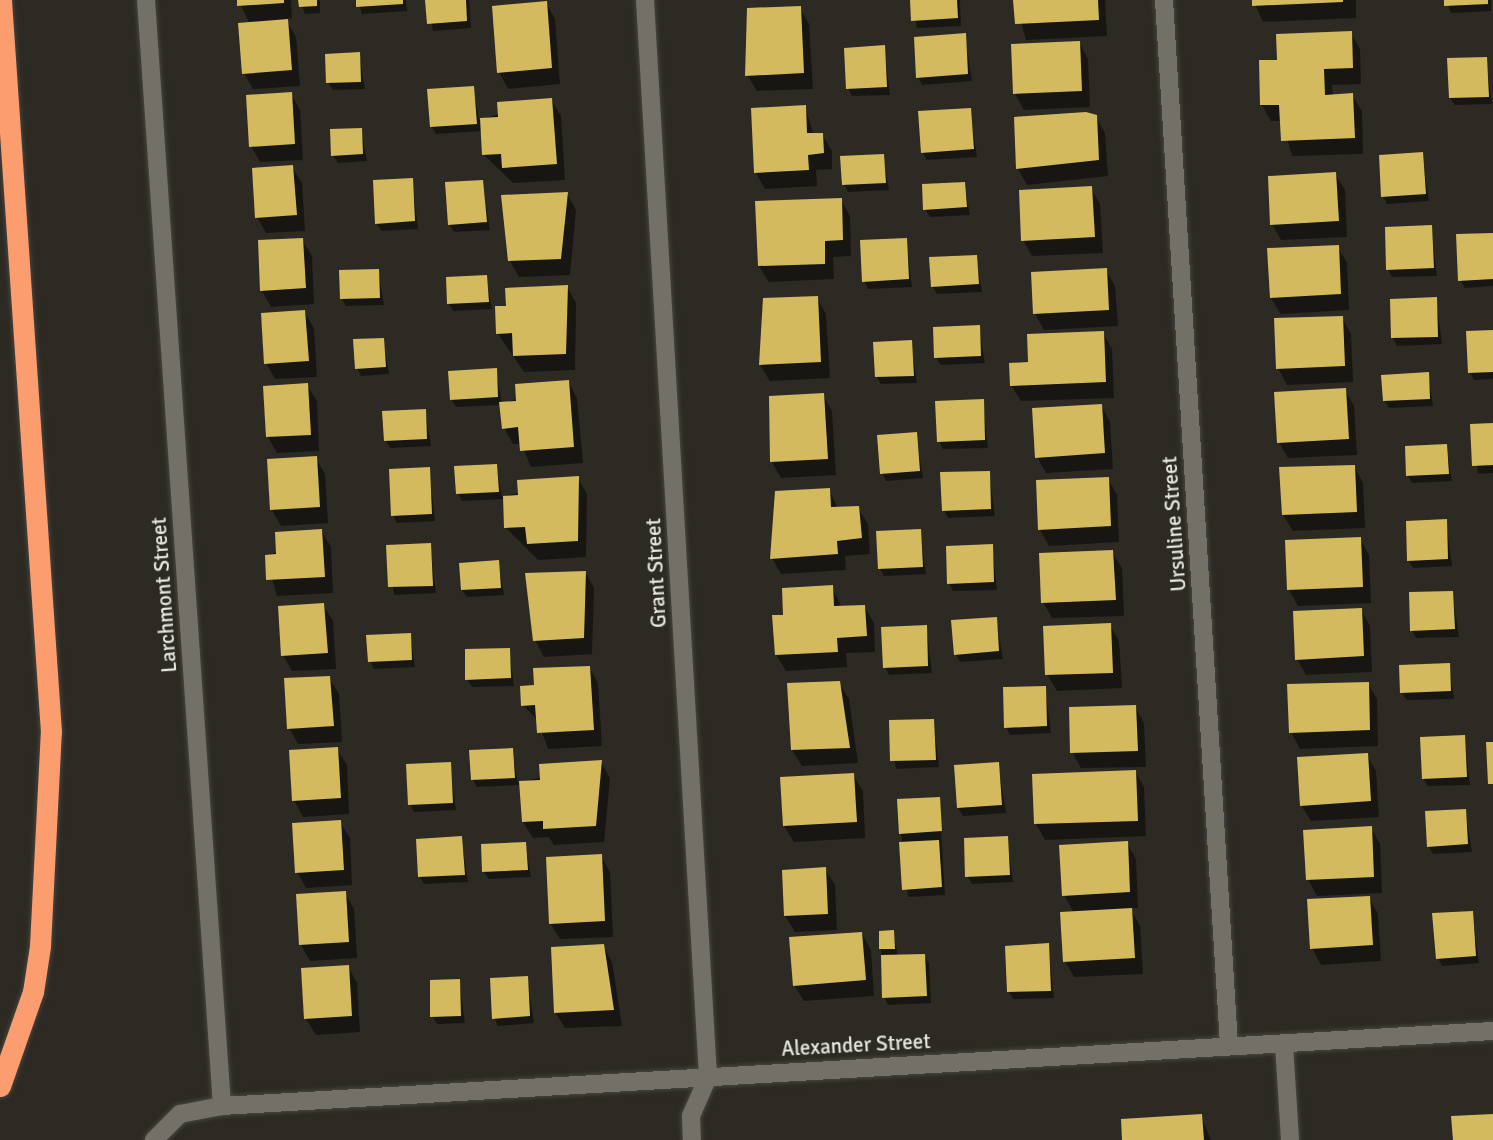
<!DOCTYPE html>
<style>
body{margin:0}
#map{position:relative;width:1493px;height:1140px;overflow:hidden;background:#2c2a23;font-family:Signika,sans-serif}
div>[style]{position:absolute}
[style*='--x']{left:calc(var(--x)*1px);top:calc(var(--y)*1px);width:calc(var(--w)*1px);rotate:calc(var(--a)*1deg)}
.shadow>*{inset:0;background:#0007}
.building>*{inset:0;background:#d4ba5f}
.roads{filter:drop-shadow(0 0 2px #47453f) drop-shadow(0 0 2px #47453f)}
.street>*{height:18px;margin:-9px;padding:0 9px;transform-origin:9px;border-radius:9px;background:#737068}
.highway>*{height:21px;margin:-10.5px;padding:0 10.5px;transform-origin:10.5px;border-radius:10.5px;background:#fc9d70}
span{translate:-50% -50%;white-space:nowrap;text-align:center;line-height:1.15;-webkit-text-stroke:7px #2c2a23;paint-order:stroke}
.street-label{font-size:21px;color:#e7e6e1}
</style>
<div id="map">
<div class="shadow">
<i style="clip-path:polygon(238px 0,291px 0,292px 18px,286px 19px,296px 37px,300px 86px,253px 89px,244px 73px,250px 24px)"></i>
<i style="clip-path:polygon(300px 0,320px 0,320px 13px,305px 14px)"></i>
<i style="clip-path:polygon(358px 0,406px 0,407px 11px,362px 14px)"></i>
<i style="clip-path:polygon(427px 0,469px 0,471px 28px,433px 31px)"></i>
<i style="clip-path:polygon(911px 0,960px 0,961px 26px,917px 28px)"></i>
<i style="clip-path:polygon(1015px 0,1105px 0,1107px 36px,1026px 40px)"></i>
<i style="clip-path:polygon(1253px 0,1356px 0,1356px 18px,1263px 22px)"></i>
<i style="clip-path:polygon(1446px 0,1491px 0,1491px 11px,1451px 13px)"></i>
<i style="clip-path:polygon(546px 3px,555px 19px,560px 84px,508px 89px,499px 72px)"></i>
<i style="clip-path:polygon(800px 8px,809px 24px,813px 89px,757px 91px,747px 75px)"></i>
<i style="clip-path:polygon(1351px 33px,1360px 49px,1361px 84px,1332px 85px,1333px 96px,1352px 95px,1362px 111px,1363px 154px,1292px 156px,1282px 121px,1271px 121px,1262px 105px,1279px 61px)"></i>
<i style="clip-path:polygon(965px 35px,972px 81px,922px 85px,918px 77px)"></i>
<i style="clip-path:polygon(1079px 42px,1088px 59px,1090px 107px,1024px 110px,1015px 94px)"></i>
<i style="clip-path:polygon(884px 47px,890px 95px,852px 96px,848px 88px)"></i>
<i style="clip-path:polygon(359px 54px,365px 89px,333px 90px,328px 82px)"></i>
<i style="clip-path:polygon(1486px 59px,1492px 104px,1455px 105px,1450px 98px)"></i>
<i style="clip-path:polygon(473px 88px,479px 120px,551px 99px,561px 116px,565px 180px,513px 183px,484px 155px,482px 131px,436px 134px,432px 127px)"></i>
<i style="clip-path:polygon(291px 94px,300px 110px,303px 160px,260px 162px,251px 146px)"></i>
<i style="clip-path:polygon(805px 107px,814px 135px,822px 134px,832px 151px,832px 169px,816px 170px,817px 186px,765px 189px,756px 173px)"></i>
<i style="clip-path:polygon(970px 109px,977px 157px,927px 160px,923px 153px)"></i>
<i style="clip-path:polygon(1096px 117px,1105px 133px,1108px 176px,1027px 185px,1018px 169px)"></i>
<i style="clip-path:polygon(361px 129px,367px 161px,338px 163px,333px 155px)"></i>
<i style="clip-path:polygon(1422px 154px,1429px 201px,1387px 204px,1383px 196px)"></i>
<i style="clip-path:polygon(883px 156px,889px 190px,848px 192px,844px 184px)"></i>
<i style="clip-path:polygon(292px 167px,302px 183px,305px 231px,266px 233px,257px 217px)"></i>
<i style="clip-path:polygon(1335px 174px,1345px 190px,1347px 237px,1281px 240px,1272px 224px)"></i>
<i style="clip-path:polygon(412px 180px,418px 229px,381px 231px,376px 223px)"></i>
<i style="clip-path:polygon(482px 182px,490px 230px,454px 232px,449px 224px)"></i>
<i style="clip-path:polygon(964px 183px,970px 215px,930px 217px,925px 209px)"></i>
<i style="clip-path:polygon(1091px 188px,1100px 204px,1103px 253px,1032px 256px,1023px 240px)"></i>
<i style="clip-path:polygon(567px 194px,576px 210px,570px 275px,519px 277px,510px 261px)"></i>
<i style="clip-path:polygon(841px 200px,850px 216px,851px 256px,833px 257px,834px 279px,769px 282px,759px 266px)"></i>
<i style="clip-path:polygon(1431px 227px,1437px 276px,1392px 277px,1388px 270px)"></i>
<i style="clip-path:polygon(1493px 235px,1493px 286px,1465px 288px,1460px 280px)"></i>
<i style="clip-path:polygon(302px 240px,312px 256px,314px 304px,271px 307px,262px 291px)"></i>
<i style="clip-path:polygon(906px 240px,912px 287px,868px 289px,864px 281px)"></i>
<i style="clip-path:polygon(1338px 247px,1347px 263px,1349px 310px,1281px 314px,1271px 298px)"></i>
<i style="clip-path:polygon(976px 257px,982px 292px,937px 294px,932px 286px)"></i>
<i style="clip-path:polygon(378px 270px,384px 305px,346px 306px,342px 299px)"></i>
<i style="clip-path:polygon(1106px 270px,1115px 286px,1118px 326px,1044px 330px,1035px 314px)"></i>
<i style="clip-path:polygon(486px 277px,492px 309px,453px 311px,449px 304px)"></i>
<i style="clip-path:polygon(567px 287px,576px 303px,575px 370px,524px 372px,498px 334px,508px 308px)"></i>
<i style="clip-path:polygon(817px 298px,826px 314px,830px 378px,770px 381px,760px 365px)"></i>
<i style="clip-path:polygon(1436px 299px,1442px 344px,1397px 346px,1393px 338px)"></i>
<i style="clip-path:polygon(304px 312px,314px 328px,317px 377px,275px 379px,266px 363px)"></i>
<i style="clip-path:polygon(1342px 318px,1351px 334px,1353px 382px,1287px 385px,1278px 368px)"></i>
<i style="clip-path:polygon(979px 327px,985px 363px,941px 365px,936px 358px)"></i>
<i style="clip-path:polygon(1493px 331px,1493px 379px,1474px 380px,1470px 372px)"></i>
<i style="clip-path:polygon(1103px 333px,1112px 349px,1114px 398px,1021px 401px,1011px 385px)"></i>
<i style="clip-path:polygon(383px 339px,389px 374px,361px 376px,357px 368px)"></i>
<i style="clip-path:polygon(911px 342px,917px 383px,881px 384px,876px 376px)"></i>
<i style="clip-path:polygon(496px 370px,502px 404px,568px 381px,577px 398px,583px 463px,531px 467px,521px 444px,513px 444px,504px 428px,501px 405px,456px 407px,451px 399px)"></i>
<i style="clip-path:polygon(1428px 374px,1433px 406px,1389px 408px,1385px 401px)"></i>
<i style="clip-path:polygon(307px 385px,317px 401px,319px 451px,277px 453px,268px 437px,265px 387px)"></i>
<i style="clip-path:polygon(1345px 390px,1354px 406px,1357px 455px,1288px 458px,1279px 442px)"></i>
<i style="clip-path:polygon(823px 395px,832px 411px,836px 475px,781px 478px,772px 462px,771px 398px)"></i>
<i style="clip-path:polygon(983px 401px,988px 448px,943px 449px,939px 441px)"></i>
<i style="clip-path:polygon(1101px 405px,1110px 422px,1113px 469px,1046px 473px,1037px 457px)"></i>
<i style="clip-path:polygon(425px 410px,431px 446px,390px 448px,386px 441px)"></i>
<i style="clip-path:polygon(1493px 425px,1493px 473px,1478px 474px,1472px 426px)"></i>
<i style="clip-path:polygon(916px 434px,923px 478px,886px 481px,882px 473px)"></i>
<i style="clip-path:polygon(1446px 446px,1452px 481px,1412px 483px,1408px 476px)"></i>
<i style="clip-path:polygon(316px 458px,325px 474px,328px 523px,281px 526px,272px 510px,269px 461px)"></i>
<i style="clip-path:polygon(496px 466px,502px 497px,578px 478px,587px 494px,586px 557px,538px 560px,506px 528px,505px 499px,462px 501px,458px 493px)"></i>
<i style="clip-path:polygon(1354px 466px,1363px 483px,1365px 528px,1293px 531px,1283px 515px)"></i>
<i style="clip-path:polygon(429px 469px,435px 521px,397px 523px,393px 515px)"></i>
<i style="clip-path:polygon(989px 472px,995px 516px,948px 518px,944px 510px)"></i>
<i style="clip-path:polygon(1108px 479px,1117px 495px,1119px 542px,1049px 546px,1040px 530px)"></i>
<i style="clip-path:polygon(829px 489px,838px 509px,858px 508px,868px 524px,870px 554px,845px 556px,846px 570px,781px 574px,772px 558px)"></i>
<i style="clip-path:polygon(1446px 521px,1452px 566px,1413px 568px,1408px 560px)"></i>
<i style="clip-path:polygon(321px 530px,331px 547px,333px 593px,277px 596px,266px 557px)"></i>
<i style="clip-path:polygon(920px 531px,926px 574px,884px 576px,880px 569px)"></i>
<i style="clip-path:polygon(1360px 539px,1369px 555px,1371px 603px,1298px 606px,1289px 590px)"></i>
<i style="clip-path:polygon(430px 545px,436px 593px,394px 595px,388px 547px)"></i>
<i style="clip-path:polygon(992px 546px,997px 590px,953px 591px,949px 583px)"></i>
<i style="clip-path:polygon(1112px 552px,1122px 568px,1124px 616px,1052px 618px,1043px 602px)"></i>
<i style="clip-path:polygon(498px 562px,504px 595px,467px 597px,462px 590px)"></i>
<i style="clip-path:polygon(585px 572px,594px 588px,592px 654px,544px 657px,535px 640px)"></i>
<i style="clip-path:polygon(832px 587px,842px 608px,864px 606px,874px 623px,875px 652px,846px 653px,847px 667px,786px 671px,776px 655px,785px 617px)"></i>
<i style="clip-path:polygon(1452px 593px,1459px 637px,1416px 638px,1412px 630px)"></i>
<i style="clip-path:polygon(323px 605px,333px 621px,336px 669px,292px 671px,283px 655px)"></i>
<i style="clip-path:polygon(1361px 610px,1370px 626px,1372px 672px,1306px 675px,1297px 659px)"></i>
<i style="clip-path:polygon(996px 619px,1003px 659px,960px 662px,956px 654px)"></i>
<i style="clip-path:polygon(1110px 625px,1119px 641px,1122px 688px,1057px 691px,1047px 674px)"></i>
<i style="clip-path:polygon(926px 626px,932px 673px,889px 675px,885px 667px)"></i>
<i style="clip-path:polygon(410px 635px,415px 667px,374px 669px,370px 661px)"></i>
<i style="clip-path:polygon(509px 650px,514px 686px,472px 687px,467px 679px)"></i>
<i style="clip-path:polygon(1449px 665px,1454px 699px,1407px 700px,1402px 693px)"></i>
<i style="clip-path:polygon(589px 667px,598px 683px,602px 746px,548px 749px,538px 721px,523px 705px)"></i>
<i style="clip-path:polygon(329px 678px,339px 694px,342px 742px,298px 744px,289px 728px)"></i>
<i style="clip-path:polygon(839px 683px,849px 699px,858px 763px,802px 766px,792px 750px)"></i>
<i style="clip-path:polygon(1368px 683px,1377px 699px,1378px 746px,1300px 749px,1291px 732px)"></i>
<i style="clip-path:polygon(1045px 687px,1051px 733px,1010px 735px,1006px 727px)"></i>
<i style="clip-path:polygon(1135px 707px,1144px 723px,1146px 767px,1081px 768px,1072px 752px)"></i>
<i style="clip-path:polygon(933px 720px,939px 767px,896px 769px,890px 722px)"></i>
<i style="clip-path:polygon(1464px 737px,1470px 785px,1428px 786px,1423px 778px)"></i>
<i style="clip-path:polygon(337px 749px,347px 765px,349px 814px,303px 817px,294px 800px)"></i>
<i style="clip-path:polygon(512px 750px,518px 783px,601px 762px,610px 778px,604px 842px,554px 845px,549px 837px,533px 838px,523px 822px,521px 785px,477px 787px,473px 780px)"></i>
<i style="clip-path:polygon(1367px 755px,1376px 771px,1379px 817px,1311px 821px,1301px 805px)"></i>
<i style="clip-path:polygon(998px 763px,1006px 813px,963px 816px,958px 808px)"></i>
<i style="clip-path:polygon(450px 764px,456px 810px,414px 812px,410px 804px)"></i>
<i style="clip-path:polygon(1135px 771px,1144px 787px,1146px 836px,1045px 840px,1036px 824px)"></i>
<i style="clip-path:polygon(853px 775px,863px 791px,865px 838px,794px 842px,784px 826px)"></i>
<i style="clip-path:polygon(939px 799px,945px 895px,908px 897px,901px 833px)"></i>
<i style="clip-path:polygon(1465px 810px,1472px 852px,1433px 854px,1429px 847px)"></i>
<i style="clip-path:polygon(340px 822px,350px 838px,352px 885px,306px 888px,297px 872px)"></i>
<i style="clip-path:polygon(1371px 828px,1380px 844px,1382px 893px,1317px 896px,1308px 879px)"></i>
<i style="clip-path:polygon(461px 837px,468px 882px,424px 884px,420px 877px)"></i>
<i style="clip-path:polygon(1007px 838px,1013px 882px,972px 884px,967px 876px)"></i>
<i style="clip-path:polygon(1127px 843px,1136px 859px,1138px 908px,1130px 908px,1140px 926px,1143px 974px,1074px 977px,1065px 961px,1074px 913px,1064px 895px)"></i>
<i style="clip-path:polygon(525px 844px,531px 877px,489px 879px,484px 872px)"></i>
<i style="clip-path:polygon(601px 856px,610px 872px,613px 937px,560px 939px,550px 923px)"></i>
<i style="clip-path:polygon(825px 869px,835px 885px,837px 930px,795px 932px,785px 916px)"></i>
<i style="clip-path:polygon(345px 893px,354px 909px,357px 958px,310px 961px,301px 945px)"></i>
<i style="clip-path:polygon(1369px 897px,1378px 914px,1381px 961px,1321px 965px,1312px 948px)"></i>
<i style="clip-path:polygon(1472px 913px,1479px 963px,1442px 966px,1438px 958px)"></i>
<i style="clip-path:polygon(893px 932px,898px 956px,924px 956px,929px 963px,931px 1003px,888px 1005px,884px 997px,881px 949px)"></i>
<i style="clip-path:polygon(862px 934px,871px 950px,874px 996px,804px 1001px,794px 985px)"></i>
<i style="clip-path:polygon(1048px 945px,1054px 998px,1013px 999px,1009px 992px)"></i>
<i style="clip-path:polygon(603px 946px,612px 962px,622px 1026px,565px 1028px,555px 1012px)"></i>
<i style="clip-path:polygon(348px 967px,357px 983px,360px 1032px,316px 1035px,306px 1019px)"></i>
<i style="clip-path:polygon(527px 977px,534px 1023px,498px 1026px,494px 1018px)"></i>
<i style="clip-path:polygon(459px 980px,465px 1023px,437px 1024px,432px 1016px)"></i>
<i style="clip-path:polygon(1201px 1116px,1211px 1140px,1124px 1140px)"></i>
</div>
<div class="building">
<i style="clip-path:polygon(237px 0,284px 0,284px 3px,237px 6px)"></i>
<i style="clip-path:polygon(298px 0,317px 0,317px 6px,299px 7px)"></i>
<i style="clip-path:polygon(356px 0,403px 0,403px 4px,356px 7px)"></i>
<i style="clip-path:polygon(425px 0,466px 0,467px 21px,427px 24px)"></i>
<i style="clip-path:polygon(910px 0,957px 0,958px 18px,911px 21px)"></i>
<i style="clip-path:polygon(1013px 0,1098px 0,1099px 20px,1015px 24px)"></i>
<i style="clip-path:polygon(1252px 0,1343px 0,1343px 2px,1252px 6px)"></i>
<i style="clip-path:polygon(1444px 0,1488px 0,1488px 4px,1444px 6px)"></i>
<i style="clip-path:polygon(547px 1px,552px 68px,497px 73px,492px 6px)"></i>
<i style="clip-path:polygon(801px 6px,804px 73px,745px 76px,747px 8px)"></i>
<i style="clip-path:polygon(288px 19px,292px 70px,242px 74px,238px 23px)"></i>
<i style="clip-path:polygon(1352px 31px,1353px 68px,1324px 69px,1325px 95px,1353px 93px,1355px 138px,1281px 141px,1279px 105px,1260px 105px,1259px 60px,1277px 60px,1276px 34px)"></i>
<i style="clip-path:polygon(966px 33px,968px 74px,916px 78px,914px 37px)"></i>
<i style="clip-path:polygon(1080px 41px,1082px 91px,1013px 94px,1011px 44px)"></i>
<i style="clip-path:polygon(885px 45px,887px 87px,846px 89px,844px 48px)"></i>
<i style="clip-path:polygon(360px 52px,361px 82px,326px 83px,325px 54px)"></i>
<i style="clip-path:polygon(1487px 57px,1489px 97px,1449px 98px,1447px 58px)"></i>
<i style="clip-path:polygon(474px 86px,477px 124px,430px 127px,427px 89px)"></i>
<i style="clip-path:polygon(292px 92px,295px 144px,249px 147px,246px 95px)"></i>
<i style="clip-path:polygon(552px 98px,557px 164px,502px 168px,501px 154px,482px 155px,480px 118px,498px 117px,497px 102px)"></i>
<i style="clip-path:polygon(806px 105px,807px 133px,823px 133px,824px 153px,808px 155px,809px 170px,754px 173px,751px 108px)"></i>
<i style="clip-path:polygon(971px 108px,974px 149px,921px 153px,918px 111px)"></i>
<i style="clip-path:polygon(1086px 112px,1097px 115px,1099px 160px,1016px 169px,1014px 117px)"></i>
<i style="clip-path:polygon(362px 128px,363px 154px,331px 156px,330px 129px)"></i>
<i style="clip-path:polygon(1423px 152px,1426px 194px,1381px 197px,1379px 155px)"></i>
<i style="clip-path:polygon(884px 154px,886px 183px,842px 185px,840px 156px)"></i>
<i style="clip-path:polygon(293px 165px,297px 215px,255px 218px,252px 168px)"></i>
<i style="clip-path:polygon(1336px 172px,1339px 221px,1270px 225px,1268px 176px)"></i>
<i style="clip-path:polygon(413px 178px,415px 221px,375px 224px,373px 180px)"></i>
<i style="clip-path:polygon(483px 180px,487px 222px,448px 225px,445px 182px)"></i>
<i style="clip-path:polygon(965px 182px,967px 207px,923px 210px,922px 184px)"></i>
<i style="clip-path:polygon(1092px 186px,1095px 237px,1021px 241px,1019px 190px)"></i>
<i style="clip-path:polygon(568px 192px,561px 259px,508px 261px,501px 195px)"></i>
<i style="clip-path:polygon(842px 198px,843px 240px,825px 241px,825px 264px,758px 266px,755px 201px)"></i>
<i style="clip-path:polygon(1432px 225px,1434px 268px,1386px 270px,1385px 227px)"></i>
<i style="clip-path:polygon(1493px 233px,1493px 279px,1458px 281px,1456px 234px)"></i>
<i style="clip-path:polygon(303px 238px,306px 288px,260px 291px,258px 240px)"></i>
<i style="clip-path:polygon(907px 238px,909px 279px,862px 282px,860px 240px)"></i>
<i style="clip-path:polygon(1339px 245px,1341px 294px,1270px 298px,1267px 248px)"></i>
<i style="clip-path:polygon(977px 255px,979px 284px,931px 287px,929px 257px)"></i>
<i style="clip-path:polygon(1107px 268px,1109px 310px,1033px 314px,1031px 272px)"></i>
<i style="clip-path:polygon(379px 269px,380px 298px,340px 299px,339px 270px)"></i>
<i style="clip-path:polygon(487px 275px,489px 302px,447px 304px,446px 277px)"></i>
<i style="clip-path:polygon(568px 285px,566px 354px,513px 356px,512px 333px,496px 334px,495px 306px,506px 306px,505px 288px)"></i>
<i style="clip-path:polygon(818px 296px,821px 362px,759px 365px,763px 298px)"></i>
<i style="clip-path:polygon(1437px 297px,1438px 337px,1391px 338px,1390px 299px)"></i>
<i style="clip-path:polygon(305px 310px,309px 361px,264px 364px,261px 313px)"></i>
<i style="clip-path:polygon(1343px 316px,1345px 366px,1276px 369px,1274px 318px)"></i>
<i style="clip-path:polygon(980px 325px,981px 356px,934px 358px,933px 327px)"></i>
<i style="clip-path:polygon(1493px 330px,1493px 372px,1468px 373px,1466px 331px)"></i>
<i style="clip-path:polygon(1104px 331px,1106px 382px,1010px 386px,1009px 363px,1028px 362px,1027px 334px)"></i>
<i style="clip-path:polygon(384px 338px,386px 367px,355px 369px,353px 339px)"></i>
<i style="clip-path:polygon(912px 340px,914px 376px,875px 377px,873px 342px)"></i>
<i style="clip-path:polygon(497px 368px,498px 397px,450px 400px,448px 371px)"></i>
<i style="clip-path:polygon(1429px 372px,1430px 399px,1383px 401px,1381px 375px)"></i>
<i style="clip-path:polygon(569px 380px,574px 447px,520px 451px,518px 427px,502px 429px,499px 402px,516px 401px,515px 384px)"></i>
<i style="clip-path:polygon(308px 383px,311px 435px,266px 437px,263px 386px)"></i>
<i style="clip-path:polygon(1346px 388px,1349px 439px,1277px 443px,1274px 392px)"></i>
<i style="clip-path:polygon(824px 393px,828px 459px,770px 462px,769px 396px)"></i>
<i style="clip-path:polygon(984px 399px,985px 440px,937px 442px,935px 401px)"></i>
<i style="clip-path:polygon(1102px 404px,1105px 453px,1035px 458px,1032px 408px)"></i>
<i style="clip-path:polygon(426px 409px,427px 439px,384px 441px,382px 411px)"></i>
<i style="clip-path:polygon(1493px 423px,1493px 465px,1472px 466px,1470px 424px)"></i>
<i style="clip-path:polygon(917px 432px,920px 471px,880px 474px,877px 435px)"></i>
<i style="clip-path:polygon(1447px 444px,1449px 474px,1406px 476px,1405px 446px)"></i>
<i style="clip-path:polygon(317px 456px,320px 507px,270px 510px,267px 459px)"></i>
<i style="clip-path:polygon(497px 464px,499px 492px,456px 494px,454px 466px)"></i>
<i style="clip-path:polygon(1355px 465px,1357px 512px,1282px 515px,1279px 467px)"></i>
<i style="clip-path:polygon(430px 467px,432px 514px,391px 516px,389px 469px)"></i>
<i style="clip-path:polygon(990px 471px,991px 509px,942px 511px,940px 472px)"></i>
<i style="clip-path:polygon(579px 476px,578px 541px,527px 544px,525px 527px,504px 528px,503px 496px,518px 495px,517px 480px)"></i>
<i style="clip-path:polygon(1109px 477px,1111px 526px,1038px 530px,1036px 480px)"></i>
<i style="clip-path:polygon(830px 488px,831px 507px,859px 506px,862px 538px,837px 541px,838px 554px,770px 559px,775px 491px)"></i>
<i style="clip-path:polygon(1447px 519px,1448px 559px,1407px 561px,1406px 521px)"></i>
<i style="clip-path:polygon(322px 529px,325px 577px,266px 580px,265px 555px,276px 554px,275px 532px)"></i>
<i style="clip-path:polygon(921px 529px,923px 567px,878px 569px,876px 531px)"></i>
<i style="clip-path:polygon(1361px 537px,1363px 587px,1287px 590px,1285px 540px)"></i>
<i style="clip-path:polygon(431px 543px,433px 586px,388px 587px,386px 545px)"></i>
<i style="clip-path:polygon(993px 544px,994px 582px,947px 584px,946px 546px)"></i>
<i style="clip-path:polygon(1113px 550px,1116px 600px,1041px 603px,1039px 553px)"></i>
<i style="clip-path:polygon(499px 560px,501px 588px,461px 590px,459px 563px)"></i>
<i style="clip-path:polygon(586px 571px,584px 638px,533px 641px,525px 573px)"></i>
<i style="clip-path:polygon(833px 585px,834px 606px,865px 605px,867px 636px,837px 638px,838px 652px,775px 655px,772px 615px,783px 615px,782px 588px)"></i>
<i style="clip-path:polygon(1453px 591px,1455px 629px,1410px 631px,1409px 592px)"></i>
<i style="clip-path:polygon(324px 603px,328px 653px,281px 656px,278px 606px)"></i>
<i style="clip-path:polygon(1362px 608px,1364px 656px,1295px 660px,1293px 611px)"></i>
<i style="clip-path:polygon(997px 617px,999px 651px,954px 655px,951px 620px)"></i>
<i style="clip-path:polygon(1111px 623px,1113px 673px,1045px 675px,1043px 626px)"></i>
<i style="clip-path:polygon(927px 625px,928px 666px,883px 668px,881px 627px)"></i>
<i style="clip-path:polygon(411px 633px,412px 660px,368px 662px,366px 635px)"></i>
<i style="clip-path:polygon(510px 648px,511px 678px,465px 680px,465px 649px)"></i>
<i style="clip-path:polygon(1450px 663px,1451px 691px,1400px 693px,1399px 665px)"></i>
<i style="clip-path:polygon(590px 666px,594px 730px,537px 733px,535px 705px,521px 706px,520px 686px,534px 685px,533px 668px)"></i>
<i style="clip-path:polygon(330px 676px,334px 726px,287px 729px,284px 678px)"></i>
<i style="clip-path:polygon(840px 681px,850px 748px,791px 750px,787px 683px)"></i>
<i style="clip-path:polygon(1369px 682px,1370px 730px,1289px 733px,1287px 684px)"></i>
<i style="clip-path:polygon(1046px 686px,1047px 726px,1004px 728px,1003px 687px)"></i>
<i style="clip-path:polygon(1136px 705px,1138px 751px,1070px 753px,1069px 707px)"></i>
<i style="clip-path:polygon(934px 719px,936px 760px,890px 761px,889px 720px)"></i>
<i style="clip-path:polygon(1465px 735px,1467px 777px,1422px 779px,1420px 737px)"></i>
<i style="clip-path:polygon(1486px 742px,1493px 742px,1493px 784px,1488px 784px)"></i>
<i style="clip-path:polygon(338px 747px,341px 798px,292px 801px,289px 750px)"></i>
<i style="clip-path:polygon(513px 748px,515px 778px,471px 780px,469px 750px)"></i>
<i style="clip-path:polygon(1368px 753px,1371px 801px,1300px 806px,1297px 757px)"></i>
<i style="clip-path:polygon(602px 760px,596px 826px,543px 829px,543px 821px,522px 822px,519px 781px,540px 780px,539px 764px)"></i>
<i style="clip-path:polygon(451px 762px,453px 803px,408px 805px,406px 764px)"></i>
<i style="clip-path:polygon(999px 762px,1002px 805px,957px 808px,954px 765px)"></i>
<i style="clip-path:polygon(1136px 770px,1138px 821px,1034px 824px,1032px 774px)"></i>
<i style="clip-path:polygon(854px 773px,857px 822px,783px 826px,780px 777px)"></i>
<i style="clip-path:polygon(940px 797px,942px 831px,899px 834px,897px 799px)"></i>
<i style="clip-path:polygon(1466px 809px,1468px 844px,1427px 847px,1425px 811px)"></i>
<i style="clip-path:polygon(341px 820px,344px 870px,295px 873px,292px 823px)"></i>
<i style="clip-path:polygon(1372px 826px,1374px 877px,1306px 880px,1303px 830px)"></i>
<i style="clip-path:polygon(462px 836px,465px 875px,418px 877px,416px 839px)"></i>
<i style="clip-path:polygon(1008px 836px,1010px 875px,965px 877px,964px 838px)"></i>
<i style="clip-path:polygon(939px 840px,942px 887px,902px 890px,899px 842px)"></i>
<i style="clip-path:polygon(1128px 841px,1130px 892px,1062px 896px,1059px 845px)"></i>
<i style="clip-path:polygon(526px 842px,528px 870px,482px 872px,481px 844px)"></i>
<i style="clip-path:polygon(602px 854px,605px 921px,549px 924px,546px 857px)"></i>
<i style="clip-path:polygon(826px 867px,828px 914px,784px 916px,782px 870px)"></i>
<i style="clip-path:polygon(346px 891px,349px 942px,299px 945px,296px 894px)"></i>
<i style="clip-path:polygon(1370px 896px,1373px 945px,1310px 949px,1307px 899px)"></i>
<i style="clip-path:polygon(1132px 908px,1135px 958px,1063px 962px,1060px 912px)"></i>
<i style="clip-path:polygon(1473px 911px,1476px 956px,1436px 959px,1432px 913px)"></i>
<i style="clip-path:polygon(894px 930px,895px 949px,879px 949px,879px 931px)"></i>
<i style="clip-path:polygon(862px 932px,866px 980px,793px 986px,789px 937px)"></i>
<i style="clip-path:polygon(1049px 943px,1051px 991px,1007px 992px,1005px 946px)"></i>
<i style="clip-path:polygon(604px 944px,614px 1010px,554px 1013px,551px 947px)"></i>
<i style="clip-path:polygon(925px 954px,927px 996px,882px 998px,881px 955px)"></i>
<i style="clip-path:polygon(349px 965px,352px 1016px,304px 1019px,301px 968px)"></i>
<i style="clip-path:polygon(528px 976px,530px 1016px,492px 1019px,490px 978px)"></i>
<i style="clip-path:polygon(460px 979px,461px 1016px,430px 1017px,430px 980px)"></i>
<i style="clip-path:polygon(1202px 1114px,1204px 1140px,1122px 1140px,1121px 1119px)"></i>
<i style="clip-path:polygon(1493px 1114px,1493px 1140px,1453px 1140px,1451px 1116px)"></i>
</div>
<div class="roads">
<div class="street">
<i style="--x:146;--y:0;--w:1109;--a:86.07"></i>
<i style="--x:645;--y:0;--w:1079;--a:86.65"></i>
<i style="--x:708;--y:1077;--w:43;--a:113.6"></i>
<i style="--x:691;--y:1116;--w:24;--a:88"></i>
<i style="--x:1164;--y:0;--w:1048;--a:86.44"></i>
<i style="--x:1284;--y:1044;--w:96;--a:86.4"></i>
<i style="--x:154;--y:1140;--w:37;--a:-45"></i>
<i style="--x:180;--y:1114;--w:43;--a:-10.8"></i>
<i style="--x:222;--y:1106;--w:1273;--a:-3.38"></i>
</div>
<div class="highway">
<i style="--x:0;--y:1086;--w:100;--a:-70.7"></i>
<i style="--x:33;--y:992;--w:47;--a:-81.3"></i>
<i style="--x:40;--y:946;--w:214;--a:-87.1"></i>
<i style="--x:51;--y:732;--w:734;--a:-93.91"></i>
</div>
</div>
<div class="street-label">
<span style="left:1174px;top:524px;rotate:-94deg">Ursuline Street</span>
<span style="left:656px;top:573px;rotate:-93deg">Grant Street</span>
<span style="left:164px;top:595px;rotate:-94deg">Larchmont Street</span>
<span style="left:856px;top:1045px;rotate:-3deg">Alexander Street</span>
</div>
</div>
